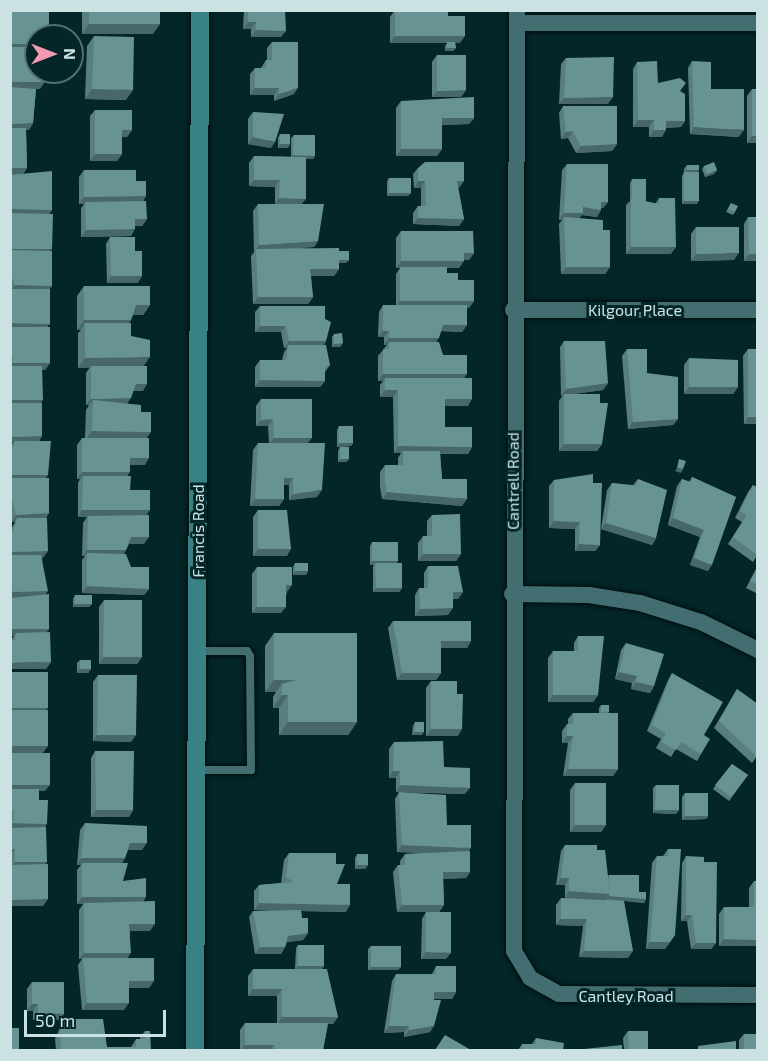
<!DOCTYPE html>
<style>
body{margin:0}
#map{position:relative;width:768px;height:1061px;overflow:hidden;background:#042628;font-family:"Exo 2",sans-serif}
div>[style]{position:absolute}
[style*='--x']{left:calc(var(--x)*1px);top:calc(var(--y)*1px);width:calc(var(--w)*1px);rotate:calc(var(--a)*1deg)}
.roads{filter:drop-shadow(0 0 2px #000e0f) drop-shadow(0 0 2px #000e0f)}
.lane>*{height:8px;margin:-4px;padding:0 4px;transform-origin:4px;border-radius:4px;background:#436e71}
.street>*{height:16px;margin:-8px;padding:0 8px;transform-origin:8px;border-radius:8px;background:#436e71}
.secondary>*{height:18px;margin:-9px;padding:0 9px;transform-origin:9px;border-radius:9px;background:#388185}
.wall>*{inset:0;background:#597e80}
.shaded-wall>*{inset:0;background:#486768}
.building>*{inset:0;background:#679395}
span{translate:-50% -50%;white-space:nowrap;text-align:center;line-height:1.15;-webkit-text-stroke:6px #042628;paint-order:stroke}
.street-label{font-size:16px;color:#cbe1e2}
.frame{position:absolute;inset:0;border:12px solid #cbe1e2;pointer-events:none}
.north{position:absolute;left:24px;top:24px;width:60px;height:60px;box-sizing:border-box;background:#042628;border:2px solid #547172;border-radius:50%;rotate:90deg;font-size:16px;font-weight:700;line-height:24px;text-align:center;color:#cbe1e2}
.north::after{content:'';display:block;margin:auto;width:21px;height:27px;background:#f19ab2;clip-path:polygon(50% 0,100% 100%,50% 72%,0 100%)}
.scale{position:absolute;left:24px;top:1010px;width:142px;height:27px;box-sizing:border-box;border:3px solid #cbe1e2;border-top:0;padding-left:8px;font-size:18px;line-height:21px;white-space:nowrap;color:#cbe1e2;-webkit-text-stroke:4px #042628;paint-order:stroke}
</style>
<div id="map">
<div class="roads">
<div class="lane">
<i style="--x:196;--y:770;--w:55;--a:0"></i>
<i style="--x:251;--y:770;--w:114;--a:-90.5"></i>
<i style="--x:250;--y:656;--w:6;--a:-121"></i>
<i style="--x:247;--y:651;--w:50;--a:180"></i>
</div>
<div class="street">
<i style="--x:517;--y:10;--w:941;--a:90.18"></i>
<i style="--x:514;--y:951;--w:31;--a:59"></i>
<i style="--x:530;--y:978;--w:33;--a:29"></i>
<i style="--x:559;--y:994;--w:199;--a:0.3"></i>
<i style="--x:517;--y:23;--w:241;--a:0"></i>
<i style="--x:513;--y:310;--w:245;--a:0"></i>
<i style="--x:512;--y:594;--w:77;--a:0.7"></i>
<i style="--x:589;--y:595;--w:52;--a:8.9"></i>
<i style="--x:640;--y:603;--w:64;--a:17.3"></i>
<i style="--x:701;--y:622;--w:64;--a:26.2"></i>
</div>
<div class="secondary">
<i style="--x:195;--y:1050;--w:1040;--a:-89.72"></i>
</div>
</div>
<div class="wall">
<i style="clip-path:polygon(10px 10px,36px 36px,40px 89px,36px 89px,33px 123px,29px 130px,26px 130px,27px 168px,23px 174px,52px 210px,49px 214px,51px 251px,47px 327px,50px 363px,45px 370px,42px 370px,41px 403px,42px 436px,39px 441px,46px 478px,49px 513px,46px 518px,43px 558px,42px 558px,49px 629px,46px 632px,51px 662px,46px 669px,11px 640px,14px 636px,10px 636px,10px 600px,12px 598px,10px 598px,10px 531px,15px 522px,11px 522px,10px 519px,10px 447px,13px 443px,10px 443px)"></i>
<i style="clip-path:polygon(82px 10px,160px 10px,153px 34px,82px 34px)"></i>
<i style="clip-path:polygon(244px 10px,285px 10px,281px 37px,251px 37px,251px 29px,243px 29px)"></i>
<i style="clip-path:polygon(395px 10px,448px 16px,460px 43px,455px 43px,456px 48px,453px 51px,445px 51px,445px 46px,447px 43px,390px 43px,390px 17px)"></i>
<i style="clip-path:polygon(94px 36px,126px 100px,85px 99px,87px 46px)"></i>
<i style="clip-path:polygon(272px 42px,294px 94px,274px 101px,274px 95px,250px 95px,250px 74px,255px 68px,261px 68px,266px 60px,267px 60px,267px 48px)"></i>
<i style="clip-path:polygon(437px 55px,466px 90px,461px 97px,432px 97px,432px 62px)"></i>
<i style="clip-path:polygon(566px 58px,608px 104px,559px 104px,561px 64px)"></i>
<i style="clip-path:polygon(692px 61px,739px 137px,690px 134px,688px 68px)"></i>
<i style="clip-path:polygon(637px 62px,658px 83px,680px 91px,685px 121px,681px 127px,666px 128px,662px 137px,649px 137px,649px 127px,633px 127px,633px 69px)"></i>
<i style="clip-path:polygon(752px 89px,758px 143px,747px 143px,747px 96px)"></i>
<i style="clip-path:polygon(401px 101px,474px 118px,469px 124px,442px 125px,442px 149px,437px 156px,396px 156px,396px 108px)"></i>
<i style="clip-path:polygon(563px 106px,617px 144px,612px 151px,576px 153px,568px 138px,561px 139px,559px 113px)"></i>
<i style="clip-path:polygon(95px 110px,132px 130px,127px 137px,122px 137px,122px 154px,117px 161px,90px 161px,90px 116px)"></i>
<i style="clip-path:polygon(253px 112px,271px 148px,248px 144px,248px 119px)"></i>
<i style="clip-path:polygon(280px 134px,290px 144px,288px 148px,278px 148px,278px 138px)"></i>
<i style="clip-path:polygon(294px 135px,315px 156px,313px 159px,306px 159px,302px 204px,318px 241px,314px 247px,298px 248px,339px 251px,349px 260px,346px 263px,339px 263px,339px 269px,334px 276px,311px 276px,313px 297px,308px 304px,253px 304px,251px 256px,254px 252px,253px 211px,258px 204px,275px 204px,275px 187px,249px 186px,249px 163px,254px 156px,291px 157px,291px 138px)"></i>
<i style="clip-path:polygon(567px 164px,608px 202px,603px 208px,601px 208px,601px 210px,597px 217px,582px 215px,579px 218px,603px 230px,610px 267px,605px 274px,561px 274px,559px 224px,562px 220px,559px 220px,562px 170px)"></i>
<i style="clip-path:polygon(687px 165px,697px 172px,697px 204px,682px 204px,682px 176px,684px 172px,684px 169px)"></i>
<i style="clip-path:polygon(704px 166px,717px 170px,714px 174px,705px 177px,702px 169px)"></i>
<i style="clip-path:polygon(418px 168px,459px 188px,458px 188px,464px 219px,459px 226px,413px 224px,413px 213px,418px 206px,421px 206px,421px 188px,414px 188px,413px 174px)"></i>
<i style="clip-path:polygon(84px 170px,136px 181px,146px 196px,143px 201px,147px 219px,142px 226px,135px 226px,131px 236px,81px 237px,81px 208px,84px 204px,79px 204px,79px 177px)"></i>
<i style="clip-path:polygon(389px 178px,411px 193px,408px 196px,387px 196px,387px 181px)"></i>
<i style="clip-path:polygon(632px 179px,646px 202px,655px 204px,659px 198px,671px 254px,626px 254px,626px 205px,630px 201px,630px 183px)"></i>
<i style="clip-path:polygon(731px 203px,735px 212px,733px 215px,726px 212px)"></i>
<i style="clip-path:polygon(748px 217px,758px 261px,744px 261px,744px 224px)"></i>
<i style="clip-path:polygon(696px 227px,734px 260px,691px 261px,691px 234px)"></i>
<i style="clip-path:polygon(401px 231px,474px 253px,469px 260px,464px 260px,459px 268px,447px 268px,447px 273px,458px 280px,474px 301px,469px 308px,467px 308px,467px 325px,462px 332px,441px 331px,436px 342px,443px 355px,464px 378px,468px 406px,445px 406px,445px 427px,472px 447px,468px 454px,440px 454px,442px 479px,462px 506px,382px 499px,380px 487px,380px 472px,385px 465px,398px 465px,398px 458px,401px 453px,394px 453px,393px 397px,380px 397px,380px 385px,383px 381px,378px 381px,378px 356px,387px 345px,384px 345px,384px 337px,378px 337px,379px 312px,383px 305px,396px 305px,396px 274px,400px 268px,396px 268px,396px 238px)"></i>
<i style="clip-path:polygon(110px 237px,135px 251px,138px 283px,107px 283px,106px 244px)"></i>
<i style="clip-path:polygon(84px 286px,150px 305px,143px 315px,133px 315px,129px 323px,131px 336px,143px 366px,143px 391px,133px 391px,127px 404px,141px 412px,146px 438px,145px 465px,130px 465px,130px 472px,127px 476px,130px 490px,146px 515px,144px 544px,129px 544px,124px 554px,131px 567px,149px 589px,144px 595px,82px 593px,82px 560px,85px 556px,82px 556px,83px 523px,87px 517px,78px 517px,78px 483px,80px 479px,77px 479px,77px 445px,82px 438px,85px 438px,86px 410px,89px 405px,86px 405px,86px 373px,90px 367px,78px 368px,78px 333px,81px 330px,77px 330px,77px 296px)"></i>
<i style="clip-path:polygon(260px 306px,325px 319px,326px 341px,324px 345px,330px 365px,325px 372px,325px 381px,320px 387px,255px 387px,255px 367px,260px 360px,282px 360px,284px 352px,287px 348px,284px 348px,281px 332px,255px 332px,255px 312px)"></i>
<i style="clip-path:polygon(334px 334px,343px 343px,340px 347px,332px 347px,332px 337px)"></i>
<i style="clip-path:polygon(564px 341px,608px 383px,603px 390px,573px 394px,600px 403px,602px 444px,597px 451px,559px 451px,559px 401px,563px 395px,561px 396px,560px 347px)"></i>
<i style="clip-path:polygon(627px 349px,647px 373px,678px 419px,673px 425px,628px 429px,622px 356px)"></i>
<i style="clip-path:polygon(748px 349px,758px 424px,744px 424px,743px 356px)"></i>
<i style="clip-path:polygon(689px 358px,738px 387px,733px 394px,684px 394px,684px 365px)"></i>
<i style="clip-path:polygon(261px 399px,308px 443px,317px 497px,289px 500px,289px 485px,284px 485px,284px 499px,279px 506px,250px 506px,253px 450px,258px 443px,269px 443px,268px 426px,256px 426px,256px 406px)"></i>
<i style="clip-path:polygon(339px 426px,353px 443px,351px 446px,337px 447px,337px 430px)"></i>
<i style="clip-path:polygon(340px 447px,349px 459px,346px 462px,338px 462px,338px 451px)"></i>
<i style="clip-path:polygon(692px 477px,736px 497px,708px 571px,690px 565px,700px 537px,668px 525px,677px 486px,682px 479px,689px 482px)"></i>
<i style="clip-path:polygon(638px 479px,656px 538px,652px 545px,601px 529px,607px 490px,612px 483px,633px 485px)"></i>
<i style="clip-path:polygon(554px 480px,593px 483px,600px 545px,595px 551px,575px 551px,575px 529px,549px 528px,549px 486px)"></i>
<i style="clip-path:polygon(753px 485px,758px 488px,758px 558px,756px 557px,753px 562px,728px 544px,742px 522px,735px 518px,748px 492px)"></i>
<i style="clip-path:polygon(258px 510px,287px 556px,253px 556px,253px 517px)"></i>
<i style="clip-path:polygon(432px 515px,461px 554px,456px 561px,418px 561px,418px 543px,423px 536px,427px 536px,427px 521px)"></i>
<i style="clip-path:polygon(372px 542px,398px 561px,396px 563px,402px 588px,399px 592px,373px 592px,373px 567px,374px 564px,370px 565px,370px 546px)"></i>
<i style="clip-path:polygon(295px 563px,308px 571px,306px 575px,293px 575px,293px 567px)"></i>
<i style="clip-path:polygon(758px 565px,758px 594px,746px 588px)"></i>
<i style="clip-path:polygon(428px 566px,463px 592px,458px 599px,453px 599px,448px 615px,415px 616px,415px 595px,419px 588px,424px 588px,424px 573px)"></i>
<i style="clip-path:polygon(257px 567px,287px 592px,281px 613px,252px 613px,252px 574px)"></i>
<i style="clip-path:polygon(75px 595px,92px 604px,89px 607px,73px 607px,73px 599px)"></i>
<i style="clip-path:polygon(104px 600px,142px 657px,137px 664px,99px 664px,99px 607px)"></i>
<i style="clip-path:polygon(393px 621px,471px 641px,467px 648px,441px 648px,441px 673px,436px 680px,397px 680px,388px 628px)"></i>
<i style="clip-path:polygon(274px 633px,357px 722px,348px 735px,279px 735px,279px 708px,273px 708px,273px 697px,276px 692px,265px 692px,265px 646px)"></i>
<i style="clip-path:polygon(578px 636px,598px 695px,593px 702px,548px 702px,548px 658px,553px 651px,574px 651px,574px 643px)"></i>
<i style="clip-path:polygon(626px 643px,654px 686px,650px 693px,631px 689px,632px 683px,615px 679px,621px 650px)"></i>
<i style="clip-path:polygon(80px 660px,91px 669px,88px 673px,77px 673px,77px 663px)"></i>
<i style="clip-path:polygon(672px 673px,704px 735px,701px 754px,697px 761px,676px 749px,671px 757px,656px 748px,661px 739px,647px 731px,668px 680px)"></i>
<i style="clip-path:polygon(98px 675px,131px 742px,93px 741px,93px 682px)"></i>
<i style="clip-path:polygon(431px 681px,457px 694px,458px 736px,426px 736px,426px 688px)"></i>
<i style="clip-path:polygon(737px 689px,758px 755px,752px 763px,714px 728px)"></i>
<i style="clip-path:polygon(601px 705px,609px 713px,618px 769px,613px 776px,563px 776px,568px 743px,562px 743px,562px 731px,567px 724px,568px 724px,568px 719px,573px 713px,599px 713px,599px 708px)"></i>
<i style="clip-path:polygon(415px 722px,422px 735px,412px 735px,413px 726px)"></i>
<i style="clip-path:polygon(394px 742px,444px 767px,465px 794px,396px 792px,396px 778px,389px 778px,389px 749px)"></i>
<i style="clip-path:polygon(95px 751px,133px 810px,129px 817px,91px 817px,91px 758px)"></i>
<i style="clip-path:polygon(11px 753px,45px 791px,39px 791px,39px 800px,45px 827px,45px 865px,43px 906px,10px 906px)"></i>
<i style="clip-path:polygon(732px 764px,748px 775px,729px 801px,713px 789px)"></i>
<i style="clip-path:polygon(575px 783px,606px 825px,601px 832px,570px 832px,570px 790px)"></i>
<i style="clip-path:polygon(656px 785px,679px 810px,676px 814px,653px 813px,653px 788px)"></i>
<i style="clip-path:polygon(399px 792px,447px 825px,468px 851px,470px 872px,466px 878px,443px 879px,444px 905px,439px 912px,397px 912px,393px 872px,398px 865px,400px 865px,400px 861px,405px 854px,427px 853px,397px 852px,395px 799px)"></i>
<i style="clip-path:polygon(685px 793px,708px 816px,706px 819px,682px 820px,682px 797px)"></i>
<i style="clip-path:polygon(85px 823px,142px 850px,128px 850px,125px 858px,122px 863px,123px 881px,143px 902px,150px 931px,130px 931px,128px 958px,149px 988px,129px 988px,124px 1010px,82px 1010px,78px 965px,82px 959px,79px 959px,79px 910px,83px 904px,77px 904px,77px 870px,81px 865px,77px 865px,80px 830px)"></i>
<i style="clip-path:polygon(565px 845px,597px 850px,608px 876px,609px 875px,639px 892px,646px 899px,644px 903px,624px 901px,628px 958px,579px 957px,583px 926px,556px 925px,556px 905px,561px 898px,586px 899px,565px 898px,565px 885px,556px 885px,561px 851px)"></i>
<i style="clip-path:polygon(668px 849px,675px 935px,665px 949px,646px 949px,652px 863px,657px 856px,663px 856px)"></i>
<i style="clip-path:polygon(289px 853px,337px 884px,346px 912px,301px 911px,302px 918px,308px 933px,303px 940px,287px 942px,285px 947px,281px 954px,255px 954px,249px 917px,253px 911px,288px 910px,254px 910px,254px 891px,259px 885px,281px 883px,284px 860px)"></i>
<i style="clip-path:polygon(357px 854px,368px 865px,365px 869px,355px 869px,355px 858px)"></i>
<i style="clip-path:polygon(686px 856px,704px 862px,716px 943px,711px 949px,691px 949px,687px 921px,681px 921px,682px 863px)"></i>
<i style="clip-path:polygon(754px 881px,758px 881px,758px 946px,719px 946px,719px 914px,724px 907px,749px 907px,749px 888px)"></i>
<i style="clip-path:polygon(426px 912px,446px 959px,421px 959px,422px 919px)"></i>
<i style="clip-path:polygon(298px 945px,322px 969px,338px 1017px,333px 1024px,328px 1024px,323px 1050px,240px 1050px,240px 1030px,245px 1023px,277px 1023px,277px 996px,248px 996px,248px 976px,253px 969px,295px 969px,296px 948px)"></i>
<i style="clip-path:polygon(371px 946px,401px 967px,398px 970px,368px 970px,368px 949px)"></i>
<i style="clip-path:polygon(436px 966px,456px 992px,452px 999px,434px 999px,430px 1032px,404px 1037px,404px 1032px,384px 1033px,392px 981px,396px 974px,432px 974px)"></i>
<i style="clip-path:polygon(32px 982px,60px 1020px,33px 1020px,33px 1011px,27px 1011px,27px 989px)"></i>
<i style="clip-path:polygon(66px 1019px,107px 1047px,131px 1047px,136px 1039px,140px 1039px,140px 1037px,145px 1031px,151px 1050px,56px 1050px,55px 1039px,61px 1025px)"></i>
<i style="clip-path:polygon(628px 1031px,648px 1050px,624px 1050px,623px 1038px)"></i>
<i style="clip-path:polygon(744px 1034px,758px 1050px,739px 1050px,739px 1040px)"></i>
<i style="clip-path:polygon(536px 1038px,563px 1050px,518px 1050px,522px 1044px,532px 1044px)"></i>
</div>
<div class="shaded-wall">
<i style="clip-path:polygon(248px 22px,256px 22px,251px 29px,243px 29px)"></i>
<i style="clip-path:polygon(89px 24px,160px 24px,153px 34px,82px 34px)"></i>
<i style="clip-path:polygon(256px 30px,286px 31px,281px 37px,251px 37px)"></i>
<i style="clip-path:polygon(395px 36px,465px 36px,460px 43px,390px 43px)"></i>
<i style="clip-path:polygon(10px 44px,36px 44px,36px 51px,10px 51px)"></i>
<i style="clip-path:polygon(447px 48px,456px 48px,453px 51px,445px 51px)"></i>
<i style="clip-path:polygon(10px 82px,45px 82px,40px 89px,10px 89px)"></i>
<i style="clip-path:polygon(255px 88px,279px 88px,274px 95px,250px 95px)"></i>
<i style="clip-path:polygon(298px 88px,294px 94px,274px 101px,279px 94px)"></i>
<i style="clip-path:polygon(92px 89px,133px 90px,126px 100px,85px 99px)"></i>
<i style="clip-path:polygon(466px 90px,461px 97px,432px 97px,437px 91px)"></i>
<i style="clip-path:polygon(613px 97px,608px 104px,559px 104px,564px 98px)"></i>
<i style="clip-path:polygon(442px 118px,474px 118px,469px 124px,437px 125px)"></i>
<i style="clip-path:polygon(638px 120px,654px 120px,649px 127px,633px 127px)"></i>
<i style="clip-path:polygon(666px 121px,685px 121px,681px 127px,661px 128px)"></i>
<i style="clip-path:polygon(33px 123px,29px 130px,10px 130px,10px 124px)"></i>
<i style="clip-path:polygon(694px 127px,744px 130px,739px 137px,690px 134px)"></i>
<i style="clip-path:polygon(122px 130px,132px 130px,127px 137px,117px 137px)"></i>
<i style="clip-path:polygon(654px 130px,666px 130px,662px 137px,649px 137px)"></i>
<i style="clip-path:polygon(573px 131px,568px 138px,561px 139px,566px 132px)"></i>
<i style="clip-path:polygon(752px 136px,758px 136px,758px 143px,747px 143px)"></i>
<i style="clip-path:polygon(253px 137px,275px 142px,271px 148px,248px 144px)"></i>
<i style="clip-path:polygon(280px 144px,290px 144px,288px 148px,278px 148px)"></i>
<i style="clip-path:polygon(617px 144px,612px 151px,576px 153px,581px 146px)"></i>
<i style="clip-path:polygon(401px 149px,442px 149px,437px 156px,396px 156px)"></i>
<i style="clip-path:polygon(95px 154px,122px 154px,117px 161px,90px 161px)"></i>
<i style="clip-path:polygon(293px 155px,315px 156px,313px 159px,291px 159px)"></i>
<i style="clip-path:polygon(10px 168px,27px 168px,22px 175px,10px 175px)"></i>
<i style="clip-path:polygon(687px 170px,699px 170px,697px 174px,684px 174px)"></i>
<i style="clip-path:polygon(717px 170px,714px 174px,705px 177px,707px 174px)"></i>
<i style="clip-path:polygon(254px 180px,280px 180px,275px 187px,249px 186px)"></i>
<i style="clip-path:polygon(418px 181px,425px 181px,421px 188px,414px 188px)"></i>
<i style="clip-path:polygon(457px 181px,464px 181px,459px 188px,452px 188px)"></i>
<i style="clip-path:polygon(389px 193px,411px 193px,408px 196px,387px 196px)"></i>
<i style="clip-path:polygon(146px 196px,142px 203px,85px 202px,84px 204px,79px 204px,84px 197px)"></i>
<i style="clip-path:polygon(279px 198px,306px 199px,301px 205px,274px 205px)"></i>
<i style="clip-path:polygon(684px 201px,699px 201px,697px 204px,682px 204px)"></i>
<i style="clip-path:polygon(601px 202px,608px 202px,603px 208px,597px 208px)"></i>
<i style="clip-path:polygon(583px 207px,601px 210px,597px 217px,582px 215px,578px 220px,564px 217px,562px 220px,559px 220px,564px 213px)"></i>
<i style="clip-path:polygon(10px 209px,52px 210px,47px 216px,12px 213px,10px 216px)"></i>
<i style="clip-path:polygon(418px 218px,464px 219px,459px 226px,413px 224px)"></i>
<i style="clip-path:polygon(135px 219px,147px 219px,142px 226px,130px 226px)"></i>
<i style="clip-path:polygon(135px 229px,131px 236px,81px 237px,86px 230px)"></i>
<i style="clip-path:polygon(318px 241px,314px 247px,256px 251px,256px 249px,254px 252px,259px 245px)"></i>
<i style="clip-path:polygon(631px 247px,676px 247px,671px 254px,626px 254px)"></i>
<i style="clip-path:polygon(10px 249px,52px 249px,48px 256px,10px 256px)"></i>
<i style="clip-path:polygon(464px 253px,474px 253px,469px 260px,459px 260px)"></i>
<i style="clip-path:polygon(739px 253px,734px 260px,691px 261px,696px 254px)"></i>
<i style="clip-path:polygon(749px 254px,758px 254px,758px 261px,744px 261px)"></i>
<i style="clip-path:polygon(339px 260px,349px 260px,346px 263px,336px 263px)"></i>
<i style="clip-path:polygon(401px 261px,464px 261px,459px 268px,396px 268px)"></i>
<i style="clip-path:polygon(566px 267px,610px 267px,605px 274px,561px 274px)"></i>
<i style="clip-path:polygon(310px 269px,339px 269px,334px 276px,306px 276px)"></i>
<i style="clip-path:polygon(111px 276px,142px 276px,138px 283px,107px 283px)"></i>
<i style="clip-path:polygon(15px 285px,52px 286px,47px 293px,10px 292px)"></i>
<i style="clip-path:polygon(258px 297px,313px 297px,308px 304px,253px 304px)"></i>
<i style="clip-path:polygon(400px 301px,474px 301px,469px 308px,396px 308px)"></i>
<i style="clip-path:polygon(136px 305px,150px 305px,143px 315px,129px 315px)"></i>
<i style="clip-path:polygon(84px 320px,131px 320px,124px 330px,85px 323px,81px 330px,77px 330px)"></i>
<i style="clip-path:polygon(10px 323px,50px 324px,45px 330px,10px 330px)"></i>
<i style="clip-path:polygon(443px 325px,467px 325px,462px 332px,439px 331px)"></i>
<i style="clip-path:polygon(260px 326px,286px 326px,281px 332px,255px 332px)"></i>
<i style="clip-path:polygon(383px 331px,389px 331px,384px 337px,378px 337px)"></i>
<i style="clip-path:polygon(389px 338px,439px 338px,434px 345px,389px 342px,387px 345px,384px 345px)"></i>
<i style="clip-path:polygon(289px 341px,326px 341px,322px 348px,288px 345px,287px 348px,284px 348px)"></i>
<i style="clip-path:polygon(343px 343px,340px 347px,332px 347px,334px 344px)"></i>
<i style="clip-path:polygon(150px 357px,143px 367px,78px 368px,85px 358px)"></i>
<i style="clip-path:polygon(13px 363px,50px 363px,45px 370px,10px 370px,10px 367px)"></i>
<i style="clip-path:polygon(383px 374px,467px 374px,462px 381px,385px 378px,383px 381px,378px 381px)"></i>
<i style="clip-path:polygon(260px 380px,325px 381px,320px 387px,255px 387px)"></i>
<i style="clip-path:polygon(608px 383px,603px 390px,561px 396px,566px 389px)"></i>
<i style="clip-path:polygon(136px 384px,147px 384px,143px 391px,131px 391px)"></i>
<i style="clip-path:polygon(689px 387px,738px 387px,733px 394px,684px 394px)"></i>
<i style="clip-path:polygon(385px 390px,398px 390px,393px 397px,380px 397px)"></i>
<i style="clip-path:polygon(131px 398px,126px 405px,93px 400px,89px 405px,86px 405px,91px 399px)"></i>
<i style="clip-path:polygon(445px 399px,472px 399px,468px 406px,440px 406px)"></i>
<i style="clip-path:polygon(10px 400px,43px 400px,38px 407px,10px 407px)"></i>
<i style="clip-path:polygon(748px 417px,758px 417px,758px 424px,744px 424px)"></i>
<i style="clip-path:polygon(273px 419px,268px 426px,256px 426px,261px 420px)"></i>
<i style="clip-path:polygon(678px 419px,673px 425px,628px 429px,633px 422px)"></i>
<i style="clip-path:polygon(92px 431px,151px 432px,144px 442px,85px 441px)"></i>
<i style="clip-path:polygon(42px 436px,38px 443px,15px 441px,13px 443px,10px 443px,10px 437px)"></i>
<i style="clip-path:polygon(274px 438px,312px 438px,307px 444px,269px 444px)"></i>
<i style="clip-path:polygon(339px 443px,353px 443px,351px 446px,337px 447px)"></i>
<i style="clip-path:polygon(564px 444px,602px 444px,597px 451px,559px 451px)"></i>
<i style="clip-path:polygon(398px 446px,472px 447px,468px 454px,403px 453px,403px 451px,401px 453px,394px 453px)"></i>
<i style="clip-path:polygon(130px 458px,149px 458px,145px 465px,125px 465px)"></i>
<i style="clip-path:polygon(340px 459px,349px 459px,346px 462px,338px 462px)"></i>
<i style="clip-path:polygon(677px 468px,683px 469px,681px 473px,675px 471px)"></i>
<i style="clip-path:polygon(82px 472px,130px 472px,125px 479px,83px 476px,80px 479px,77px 479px)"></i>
<i style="clip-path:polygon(10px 475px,48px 475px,43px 482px,10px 482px)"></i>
<i style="clip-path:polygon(284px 478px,293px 478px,289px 485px,279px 485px)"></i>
<i style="clip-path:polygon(322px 490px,317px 497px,289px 500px,293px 494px)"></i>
<i style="clip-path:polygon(387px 492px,467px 499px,462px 506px,382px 499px)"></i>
<i style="clip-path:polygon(255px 499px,284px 499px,279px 506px,250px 506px)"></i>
<i style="clip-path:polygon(82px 510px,150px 510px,145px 517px,78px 517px)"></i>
<i style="clip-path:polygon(49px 513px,44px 520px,17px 518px,15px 522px,11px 522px,16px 515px)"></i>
<i style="clip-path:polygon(673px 518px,704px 530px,700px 537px,668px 525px)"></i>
<i style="clip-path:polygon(554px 521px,580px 522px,575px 529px,549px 528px)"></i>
<i style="clip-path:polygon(606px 523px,656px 538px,652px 545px,601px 529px)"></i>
<i style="clip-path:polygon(131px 537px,149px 537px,144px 544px,126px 544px)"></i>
<i style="clip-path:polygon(579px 544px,600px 545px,595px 551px,575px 551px)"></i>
<i style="clip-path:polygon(258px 549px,291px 549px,287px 556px,253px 556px)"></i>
<i style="clip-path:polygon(87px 550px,126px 550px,122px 557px,87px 553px,85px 556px,82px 556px)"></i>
<i style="clip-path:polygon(48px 551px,43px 558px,10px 559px,10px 552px)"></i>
<i style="clip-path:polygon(423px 554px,461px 554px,456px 561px,418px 561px)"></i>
<i style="clip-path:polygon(694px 558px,712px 565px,708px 571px,690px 565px)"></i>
<i style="clip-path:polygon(372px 561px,398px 561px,396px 564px,370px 565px)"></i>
<i style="clip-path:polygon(295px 571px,308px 571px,306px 575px,293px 575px)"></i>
<i style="clip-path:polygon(286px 585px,292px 585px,287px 592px,282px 592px)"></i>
<i style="clip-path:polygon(87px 586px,149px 589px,144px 595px,82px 593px)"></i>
<i style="clip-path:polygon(376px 588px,402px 588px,399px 592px,373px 592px)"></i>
<i style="clip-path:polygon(48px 591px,43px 598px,10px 598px,10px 596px,13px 592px)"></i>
<i style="clip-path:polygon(453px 592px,463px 592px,458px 599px,448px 599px)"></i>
<i style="clip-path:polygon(75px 604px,92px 604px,89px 607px,73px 607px)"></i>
<i style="clip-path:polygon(257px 607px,286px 607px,281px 613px,252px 613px)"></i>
<i style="clip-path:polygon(453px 608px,448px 615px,415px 616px,420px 609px)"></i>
<i style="clip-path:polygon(10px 629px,49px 629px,44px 636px,16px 633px,14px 636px,10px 636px)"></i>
<i style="clip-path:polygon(441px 641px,471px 641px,467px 648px,436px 648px)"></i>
<i style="clip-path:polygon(103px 657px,142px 657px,137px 664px,99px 664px)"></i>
<i style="clip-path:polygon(51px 662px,46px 669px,10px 669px,10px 663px)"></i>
<i style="clip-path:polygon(80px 669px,91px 669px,88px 673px,77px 673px)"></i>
<i style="clip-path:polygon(619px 672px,637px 676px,632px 683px,615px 679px)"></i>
<i style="clip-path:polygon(402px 673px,441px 673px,436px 680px,397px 680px)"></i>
<i style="clip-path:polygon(274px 680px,296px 680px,282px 684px,276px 692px,265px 692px)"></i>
<i style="clip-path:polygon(636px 682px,654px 686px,650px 693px,631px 689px)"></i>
<i style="clip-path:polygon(282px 695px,288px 695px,279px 708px,273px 708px)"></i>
<i style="clip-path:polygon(553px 695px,598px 695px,593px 702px,548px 702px)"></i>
<i style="clip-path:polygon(10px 708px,48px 708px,43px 714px,10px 715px)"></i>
<i style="clip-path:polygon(288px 722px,357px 722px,348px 735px,279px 735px)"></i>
<i style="clip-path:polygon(431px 729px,462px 729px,458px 736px,426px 736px)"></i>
<i style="clip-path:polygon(415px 732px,424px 732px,422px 735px,412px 735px)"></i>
<i style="clip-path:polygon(97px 735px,136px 735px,131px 742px,93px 741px)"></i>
<i style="clip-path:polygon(567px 736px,573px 736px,568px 743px,562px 743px)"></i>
<i style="clip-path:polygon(10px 746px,48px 746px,43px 753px,10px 753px)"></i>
<i style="clip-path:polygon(568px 769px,618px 769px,613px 776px,563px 776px)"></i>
<i style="clip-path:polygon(393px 771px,400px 771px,396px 778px,389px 778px)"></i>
<i style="clip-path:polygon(10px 785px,50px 785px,45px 791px,10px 791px)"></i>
<i style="clip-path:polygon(400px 785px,470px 788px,465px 794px,396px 792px)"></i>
<i style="clip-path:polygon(96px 810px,133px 810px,129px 817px,91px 817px)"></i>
<i style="clip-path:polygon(655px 810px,679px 810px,676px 814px,653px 813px)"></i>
<i style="clip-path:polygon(685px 816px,708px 816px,706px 819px,682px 820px)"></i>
<i style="clip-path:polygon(13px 823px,47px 824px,43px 830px,10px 830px,10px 827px)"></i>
<i style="clip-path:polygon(575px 825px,606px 825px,601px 832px,570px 832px)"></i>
<i style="clip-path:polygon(130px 843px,147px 843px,142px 850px,125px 850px)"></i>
<i style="clip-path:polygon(402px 845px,471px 848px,466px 855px,397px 852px)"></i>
<i style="clip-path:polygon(10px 849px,15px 849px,10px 855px)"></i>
<i style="clip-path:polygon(81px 858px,125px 858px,121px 865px,82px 863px,81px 865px,77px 865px)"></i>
<i style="clip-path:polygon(15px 862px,47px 862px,42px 869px,10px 869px)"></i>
<i style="clip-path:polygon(357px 865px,368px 865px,365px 869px,355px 869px)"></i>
<i style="clip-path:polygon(443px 872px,470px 872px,466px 878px,438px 879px)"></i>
<i style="clip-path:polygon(561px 878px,569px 878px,565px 885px,556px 885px)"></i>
<i style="clip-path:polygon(569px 891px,610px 894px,605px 901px,565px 898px)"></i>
<i style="clip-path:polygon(609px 896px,646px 899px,644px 903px,607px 899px)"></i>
<i style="clip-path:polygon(82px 897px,146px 897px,142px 904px,77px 904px)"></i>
<i style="clip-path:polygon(48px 899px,43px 906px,10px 906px,10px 900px)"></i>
<i style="clip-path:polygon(259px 903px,350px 905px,346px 912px,254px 910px)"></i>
<i style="clip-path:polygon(402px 905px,444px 905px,439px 912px,397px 912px)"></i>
<i style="clip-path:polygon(686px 915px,692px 915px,687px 921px,681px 921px)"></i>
<i style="clip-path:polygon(561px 919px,587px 919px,583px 926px,556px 925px)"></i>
<i style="clip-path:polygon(129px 924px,155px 924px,150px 931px,124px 931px)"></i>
<i style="clip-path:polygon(308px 933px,303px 940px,283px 943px,288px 936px)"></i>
<i style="clip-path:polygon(724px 939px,758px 940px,758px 946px,719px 946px)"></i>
<i style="clip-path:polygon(650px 942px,670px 942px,665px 949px,646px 949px)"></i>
<i style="clip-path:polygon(696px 943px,716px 943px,711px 949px,691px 949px)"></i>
<i style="clip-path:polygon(260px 947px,285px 947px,281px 954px,255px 954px)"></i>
<i style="clip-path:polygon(584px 951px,633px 951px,628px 958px,579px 957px)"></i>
<i style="clip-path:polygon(426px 952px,451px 953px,446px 959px,421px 959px)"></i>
<i style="clip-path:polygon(84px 953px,131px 953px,126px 960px,83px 958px,82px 959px,79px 959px)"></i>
<i style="clip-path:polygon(298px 966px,324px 966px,322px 970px,295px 969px)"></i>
<i style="clip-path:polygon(371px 967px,401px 967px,398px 970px,368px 970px)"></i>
<i style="clip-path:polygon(129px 981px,154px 981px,149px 988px,124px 988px)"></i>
<i style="clip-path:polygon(253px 989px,282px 989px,277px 996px,248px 996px)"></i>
<i style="clip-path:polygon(434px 992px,456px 992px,452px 999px,429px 999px)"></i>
<i style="clip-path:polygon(87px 1003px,129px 1003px,124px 1010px,82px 1010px)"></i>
<i style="clip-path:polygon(32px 1004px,38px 1004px,33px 1011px,27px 1011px)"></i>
<i style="clip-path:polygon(38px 1013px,64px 1014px,60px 1020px,33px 1020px)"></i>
<i style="clip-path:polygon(282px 1017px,338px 1017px,333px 1024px,277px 1024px)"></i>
<i style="clip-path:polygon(389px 1026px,409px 1026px,404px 1032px,384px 1033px)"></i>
<i style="clip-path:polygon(434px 1026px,430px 1032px,404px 1037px,409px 1030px)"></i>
<i style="clip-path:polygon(245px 1045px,274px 1045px,270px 1050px,241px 1050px)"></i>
</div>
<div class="building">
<i style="clip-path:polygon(10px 10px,49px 10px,49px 36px,36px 36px,36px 44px,10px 44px)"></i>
<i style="clip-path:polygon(89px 10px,160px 10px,160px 24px,89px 24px)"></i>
<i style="clip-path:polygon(248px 10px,285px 10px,286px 31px,256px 30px,256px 22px,248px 22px)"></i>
<i style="clip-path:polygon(395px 10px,448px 10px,448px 16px,465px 16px,465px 36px,395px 36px)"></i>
<i style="clip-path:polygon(94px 36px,134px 37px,133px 90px,92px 89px)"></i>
<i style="clip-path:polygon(272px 42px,298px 42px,298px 88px,279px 94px,279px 88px,255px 88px,255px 68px,266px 68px,266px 60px,272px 60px)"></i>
<i style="clip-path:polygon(447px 42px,455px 42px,456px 48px,447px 48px)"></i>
<i style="clip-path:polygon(10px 47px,36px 47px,36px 72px,45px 72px,45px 82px,10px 82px)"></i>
<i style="clip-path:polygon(437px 55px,466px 55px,466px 90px,437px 91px)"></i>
<i style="clip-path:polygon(614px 57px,613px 97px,564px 98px,566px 58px)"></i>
<i style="clip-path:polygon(657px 61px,658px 83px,680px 78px,686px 83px,680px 91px,685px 94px,685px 121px,666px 121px,666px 130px,654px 130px,654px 120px,638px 120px,637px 62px)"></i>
<i style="clip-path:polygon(692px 61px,711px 62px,711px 89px,744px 89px,744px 130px,694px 127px)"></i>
<i style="clip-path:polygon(10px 87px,36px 89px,33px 123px,10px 124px)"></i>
<i style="clip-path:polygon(752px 89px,758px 89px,758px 136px,752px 136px)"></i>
<i style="clip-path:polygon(474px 97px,474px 118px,442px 118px,442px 149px,401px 149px,401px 101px)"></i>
<i style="clip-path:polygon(563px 106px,617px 106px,617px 144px,581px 146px,573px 131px,566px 132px)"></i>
<i style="clip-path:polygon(95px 110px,132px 110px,132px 130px,122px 130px,122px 154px,95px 154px)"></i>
<i style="clip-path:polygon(253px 112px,284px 114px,275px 142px,253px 137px)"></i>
<i style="clip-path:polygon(10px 128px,26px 128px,27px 168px,10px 168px)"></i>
<i style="clip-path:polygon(280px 134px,290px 134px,290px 144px,280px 144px)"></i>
<i style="clip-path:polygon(294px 135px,315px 135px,315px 156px,293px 155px)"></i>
<i style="clip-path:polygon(254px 156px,306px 157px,306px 199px,279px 198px,280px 180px,254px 180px)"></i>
<i style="clip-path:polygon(425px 162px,464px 162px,464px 181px,457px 181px,464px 219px,418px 218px,418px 206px,426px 206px,425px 181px,418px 181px,418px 168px)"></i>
<i style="clip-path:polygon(714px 162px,717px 170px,707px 174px,704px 166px)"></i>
<i style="clip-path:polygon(567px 164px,608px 164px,608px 202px,601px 202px,601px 210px,583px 207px,583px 213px,564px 213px)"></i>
<i style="clip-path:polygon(687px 165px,699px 165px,699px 170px,687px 170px)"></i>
<i style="clip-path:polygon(84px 170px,136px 170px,136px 181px,146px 181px,146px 196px,84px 197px)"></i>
<i style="clip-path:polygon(52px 171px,52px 210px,10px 209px,10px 175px)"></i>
<i style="clip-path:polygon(684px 172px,699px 172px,699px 201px,684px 201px)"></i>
<i style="clip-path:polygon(389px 178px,411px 178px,411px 193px,389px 193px)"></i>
<i style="clip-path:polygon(632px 179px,646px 179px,646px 202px,632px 199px)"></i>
<i style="clip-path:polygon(631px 198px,659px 204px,659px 198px,675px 198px,676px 247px,631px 247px)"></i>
<i style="clip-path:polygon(146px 201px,147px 219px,135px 219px,135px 229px,86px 230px,85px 202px)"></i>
<i style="clip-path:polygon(731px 203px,738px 206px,735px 212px,728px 209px)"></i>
<i style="clip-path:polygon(258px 204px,324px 204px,318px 241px,259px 245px)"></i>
<i style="clip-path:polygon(12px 213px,53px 214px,52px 249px,10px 249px,10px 221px)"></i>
<i style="clip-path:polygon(564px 217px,603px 220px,603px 230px,610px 230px,610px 267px,566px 267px)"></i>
<i style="clip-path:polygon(748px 217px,758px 217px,758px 254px,749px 254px)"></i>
<i style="clip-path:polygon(696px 227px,739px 227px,739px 253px,696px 254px)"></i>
<i style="clip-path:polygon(401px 231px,473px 231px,474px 253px,464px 253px,464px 261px,401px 261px)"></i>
<i style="clip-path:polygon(110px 237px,135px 237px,135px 251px,142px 251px,142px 276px,111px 276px)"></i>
<i style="clip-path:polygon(339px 248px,339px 269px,310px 269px,313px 297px,258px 297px,256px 249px)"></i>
<i style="clip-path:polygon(10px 250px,52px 251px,52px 286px,15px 285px,10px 272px)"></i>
<i style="clip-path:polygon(339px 251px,349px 251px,349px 260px,339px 260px)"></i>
<i style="clip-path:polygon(400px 267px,447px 267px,447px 273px,458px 273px,458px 280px,474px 280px,474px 301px,400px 301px)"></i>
<i style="clip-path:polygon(84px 286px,150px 286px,150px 305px,136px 305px,131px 320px,84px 320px)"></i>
<i style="clip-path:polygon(10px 289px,50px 289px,50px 324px,10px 323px)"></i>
<i style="clip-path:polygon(383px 305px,467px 305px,467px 325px,443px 325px,439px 338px,389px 338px,389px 331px,383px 331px)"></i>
<i style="clip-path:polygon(260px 306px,325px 306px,325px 319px,331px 322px,326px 341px,289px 341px,286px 326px,260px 326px)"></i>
<i style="clip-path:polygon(85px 323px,131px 323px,131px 336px,150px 340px,150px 357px,85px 358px)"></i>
<i style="clip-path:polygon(10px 327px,50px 327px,50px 363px,13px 363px,13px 356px,10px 355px)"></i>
<i style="clip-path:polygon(342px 333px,343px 343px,334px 344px,334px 334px)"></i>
<i style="clip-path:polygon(564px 341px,605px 341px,608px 383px,566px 389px)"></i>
<i style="clip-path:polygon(389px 342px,439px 342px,443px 355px,467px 355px,467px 374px,383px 374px,383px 349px,389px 349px)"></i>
<i style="clip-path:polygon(288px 345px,326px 345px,330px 365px,325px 367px,325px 381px,260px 380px,260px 360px,286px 360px)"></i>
<i style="clip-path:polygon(627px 349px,647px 349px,647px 373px,678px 377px,678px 419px,633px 422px)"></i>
<i style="clip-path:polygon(748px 349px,758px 349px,758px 417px,748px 417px)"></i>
<i style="clip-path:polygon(689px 358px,738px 360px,738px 387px,689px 387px)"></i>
<i style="clip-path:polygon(10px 366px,42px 366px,43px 400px,10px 400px)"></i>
<i style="clip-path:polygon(91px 366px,147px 366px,147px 384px,136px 384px,131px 398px,91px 399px)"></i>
<i style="clip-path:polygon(385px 378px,472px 378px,472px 399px,445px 399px,445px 427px,472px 427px,472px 447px,398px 446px,398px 390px,385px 390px)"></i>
<i style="clip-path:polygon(564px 394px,600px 394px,600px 403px,608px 403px,602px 444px,564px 444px)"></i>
<i style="clip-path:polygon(261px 399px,312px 399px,312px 438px,274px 438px,273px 419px,261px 420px)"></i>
<i style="clip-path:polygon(93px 400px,141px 405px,141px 412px,151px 412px,151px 432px,92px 431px)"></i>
<i style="clip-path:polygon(10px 403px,42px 403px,42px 436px,10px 437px)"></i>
<i style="clip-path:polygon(339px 426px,353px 426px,353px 443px,339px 443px)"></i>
<i style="clip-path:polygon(82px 438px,149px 438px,149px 458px,130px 458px,130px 472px,82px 472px)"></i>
<i style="clip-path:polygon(15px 441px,51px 441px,48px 475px,10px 475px,10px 454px)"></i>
<i style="clip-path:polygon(258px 443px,325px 443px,322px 490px,293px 494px,293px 478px,284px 478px,284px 499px,255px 499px)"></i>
<i style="clip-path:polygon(340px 447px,349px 447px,349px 459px,340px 459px)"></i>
<i style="clip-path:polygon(403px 451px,440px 451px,442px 479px,467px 479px,467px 499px,387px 492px,385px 480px,385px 465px,403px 465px)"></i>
<i style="clip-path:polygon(679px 459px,686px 461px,683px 469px,677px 468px)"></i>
<i style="clip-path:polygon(593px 474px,593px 483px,602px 483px,600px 545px,579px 544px,580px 522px,554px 521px,554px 480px)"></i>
<i style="clip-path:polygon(83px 476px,131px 476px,130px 490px,150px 490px,150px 510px,82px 510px)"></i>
<i style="clip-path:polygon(692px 477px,736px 497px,712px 565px,694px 558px,704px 530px,673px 518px,682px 479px,691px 482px)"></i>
<i style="clip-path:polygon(10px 478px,49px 478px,49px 513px,16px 515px,12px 499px,10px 499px)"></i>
<i style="clip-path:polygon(638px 479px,667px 490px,656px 538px,606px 523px,612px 483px,636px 486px)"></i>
<i style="clip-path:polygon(753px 485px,758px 488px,757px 555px,733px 537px,747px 515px,740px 511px)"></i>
<i style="clip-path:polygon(258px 510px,287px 510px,291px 549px,258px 549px)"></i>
<i style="clip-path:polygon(460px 514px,461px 554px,423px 554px,423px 536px,432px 536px,432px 515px)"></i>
<i style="clip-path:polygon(149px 515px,149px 537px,131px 537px,126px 550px,87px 550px,88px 516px)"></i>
<i style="clip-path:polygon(17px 518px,47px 518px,48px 551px,10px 552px,10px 531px,13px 531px)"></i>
<i style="clip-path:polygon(372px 542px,398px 542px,398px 561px,372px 561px)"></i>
<i style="clip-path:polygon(87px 553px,126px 554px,131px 567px,149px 567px,149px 589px,87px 586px)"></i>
<i style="clip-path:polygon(10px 555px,41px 555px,48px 591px,13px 592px,10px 581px)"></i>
<i style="clip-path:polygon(295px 563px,308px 563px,308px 571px,295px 571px)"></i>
<i style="clip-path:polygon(375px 563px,402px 563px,402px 588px,376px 588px)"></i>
<i style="clip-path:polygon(428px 566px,458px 566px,463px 592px,453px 592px,453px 608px,420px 609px,419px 588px,428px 588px)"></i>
<i style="clip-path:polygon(257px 567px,292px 567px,292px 585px,286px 585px,286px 607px,257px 607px)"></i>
<i style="clip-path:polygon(758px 567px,758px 585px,750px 581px)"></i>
<i style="clip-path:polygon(49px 594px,49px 629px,10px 629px,10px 610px,11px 610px,12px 598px)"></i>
<i style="clip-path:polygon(75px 595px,92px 595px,92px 604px,75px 604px)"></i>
<i style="clip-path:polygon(104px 600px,142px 600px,142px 657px,103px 657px)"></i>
<i style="clip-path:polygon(393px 621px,471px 621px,471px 641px,441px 641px,441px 673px,402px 673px)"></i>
<i style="clip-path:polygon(50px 632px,51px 662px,10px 663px,10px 640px,15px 640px,16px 633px)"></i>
<i style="clip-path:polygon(274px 633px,357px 633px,357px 722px,288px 722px,288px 695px,282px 695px,282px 684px,296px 680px,274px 680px)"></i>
<i style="clip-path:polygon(578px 636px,604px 636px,598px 695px,553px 695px,553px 651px,578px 651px)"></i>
<i style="clip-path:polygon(626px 643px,664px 654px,654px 686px,636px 682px,637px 676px,619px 672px)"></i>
<i style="clip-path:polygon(80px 660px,91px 660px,91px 669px,80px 669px)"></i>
<i style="clip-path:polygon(10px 672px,48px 672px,48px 708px,10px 708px)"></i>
<i style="clip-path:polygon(672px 673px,723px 702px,704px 735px,710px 739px,701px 754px,681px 742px,676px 750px,661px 742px,666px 733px,652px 725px)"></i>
<i style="clip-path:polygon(98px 675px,137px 675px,136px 735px,97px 735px)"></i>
<i style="clip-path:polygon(431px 681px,457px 681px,457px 694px,463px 694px,462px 729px,431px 729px)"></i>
<i style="clip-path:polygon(737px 689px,758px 704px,758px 755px,756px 756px,719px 721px)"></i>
<i style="clip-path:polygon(601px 705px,609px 705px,609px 712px,601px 712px)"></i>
<i style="clip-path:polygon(10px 710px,48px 710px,48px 746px,10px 746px)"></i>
<i style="clip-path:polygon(573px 713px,618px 713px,618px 769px,568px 769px,573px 736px,567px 736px,567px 724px,573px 724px)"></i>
<i style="clip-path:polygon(415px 722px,424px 722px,424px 732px,415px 732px)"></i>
<i style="clip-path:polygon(443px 741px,444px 767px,470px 768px,470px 788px,400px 785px,400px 771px,393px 771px,394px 742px)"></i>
<i style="clip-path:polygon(95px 751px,134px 751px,133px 810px,96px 810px)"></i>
<i style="clip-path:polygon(11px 753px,50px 753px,50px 785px,10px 785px)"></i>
<i style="clip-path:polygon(732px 764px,748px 775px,731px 797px,715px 785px)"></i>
<i style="clip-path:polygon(575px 783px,606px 783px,606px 825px,575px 825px)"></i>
<i style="clip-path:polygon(656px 785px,679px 785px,679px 810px,655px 810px)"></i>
<i style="clip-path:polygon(10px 789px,39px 789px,39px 800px,48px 800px,47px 824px,13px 823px,14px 810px,10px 810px)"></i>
<i style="clip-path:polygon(399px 792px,446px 795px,447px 825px,471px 825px,471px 848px,402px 845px)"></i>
<i style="clip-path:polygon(685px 793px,708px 793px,708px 816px,685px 816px)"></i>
<i style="clip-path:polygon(85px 823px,147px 826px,147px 843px,130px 843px,125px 858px,81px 858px)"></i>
<i style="clip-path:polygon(46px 827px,47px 862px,15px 862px,15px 849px,10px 849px,10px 828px)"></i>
<i style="clip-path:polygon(565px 845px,597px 845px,597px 850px,605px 850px,610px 894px,569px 891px,569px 878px,561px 878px)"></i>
<i style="clip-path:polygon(668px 849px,681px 849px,675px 935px,670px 942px,650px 942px,657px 856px,668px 856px)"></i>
<i style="clip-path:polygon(470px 851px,470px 872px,443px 872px,444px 905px,402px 905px,398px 865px,405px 865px,405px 854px)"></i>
<i style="clip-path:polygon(289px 853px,336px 853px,336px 864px,345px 864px,337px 884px,350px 884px,350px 905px,259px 903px,259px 885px,294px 882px,286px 877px)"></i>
<i style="clip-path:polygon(357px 854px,368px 854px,368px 865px,357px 865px)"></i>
<i style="clip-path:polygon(686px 856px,704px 857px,704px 862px,717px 862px,716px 943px,696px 943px,692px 915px,686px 915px)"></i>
<i style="clip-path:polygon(82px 863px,128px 863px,123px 881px,146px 878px,146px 897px,82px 897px)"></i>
<i style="clip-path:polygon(48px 864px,48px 899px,10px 900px,10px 865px)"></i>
<i style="clip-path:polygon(609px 875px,639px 875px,639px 892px,646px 892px,646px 899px,609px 896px,610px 894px)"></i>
<i style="clip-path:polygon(754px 881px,758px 881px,758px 940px,724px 939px,724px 907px,754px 907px)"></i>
<i style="clip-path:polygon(561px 898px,624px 901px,633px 951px,584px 951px,587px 919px,561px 919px)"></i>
<i style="clip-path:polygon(155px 901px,155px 924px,129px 924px,131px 953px,84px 953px,84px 903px)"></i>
<i style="clip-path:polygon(301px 910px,302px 918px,308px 918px,308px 933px,288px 936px,285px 947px,260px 947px,253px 911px)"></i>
<i style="clip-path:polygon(426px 912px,451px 912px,451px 953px,426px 952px)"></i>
<i style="clip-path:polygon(298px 945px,324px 945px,324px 966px,298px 966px)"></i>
<i style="clip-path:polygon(371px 946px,401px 946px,401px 967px,371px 967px)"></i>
<i style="clip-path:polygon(83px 958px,154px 958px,154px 981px,129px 981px,129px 1003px,87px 1003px)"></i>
<i style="clip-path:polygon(436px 966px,456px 966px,456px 992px,434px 992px,434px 1000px,441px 1000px,434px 1026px,409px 1030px,409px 1026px,389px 1026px,396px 974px,436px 974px)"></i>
<i style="clip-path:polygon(253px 969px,327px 969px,338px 1017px,282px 1017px,282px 989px,253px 989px)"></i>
<i style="clip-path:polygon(32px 982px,64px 982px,64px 1014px,38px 1013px,38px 1004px,32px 1004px)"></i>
<i style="clip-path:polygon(66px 1019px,103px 1019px,107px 1047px,136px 1047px,136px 1039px,145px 1039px,145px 1031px,150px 1031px,151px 1050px,61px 1050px,60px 1032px)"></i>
<i style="clip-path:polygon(245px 1023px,328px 1023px,323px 1050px,275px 1050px,274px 1045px,245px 1045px)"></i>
<i style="clip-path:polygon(10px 1028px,19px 1028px,19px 1050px,10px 1050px)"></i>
<i style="clip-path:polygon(628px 1031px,648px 1031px,648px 1050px,629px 1050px)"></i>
<i style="clip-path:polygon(744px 1034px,758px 1034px,758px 1050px,744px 1050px)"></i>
<i style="clip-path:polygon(445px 1035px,471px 1050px,435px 1050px)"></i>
<i style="clip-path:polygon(536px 1038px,564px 1043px,563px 1050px,522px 1050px,522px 1044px,536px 1044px)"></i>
<i style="clip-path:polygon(736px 1041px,736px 1050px,698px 1050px,698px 1046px)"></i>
<i style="clip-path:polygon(622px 1045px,622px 1050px,584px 1050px,584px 1049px)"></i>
</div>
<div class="street-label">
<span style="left:635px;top:310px">Kilgour Place</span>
<span style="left:513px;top:481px;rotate:-90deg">Cantrell Road</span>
<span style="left:198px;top:531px;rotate:-90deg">Francis Road</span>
<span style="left:626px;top:996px">Cantley Road</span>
</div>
<div class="frame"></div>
<div class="north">N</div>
<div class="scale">50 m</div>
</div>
